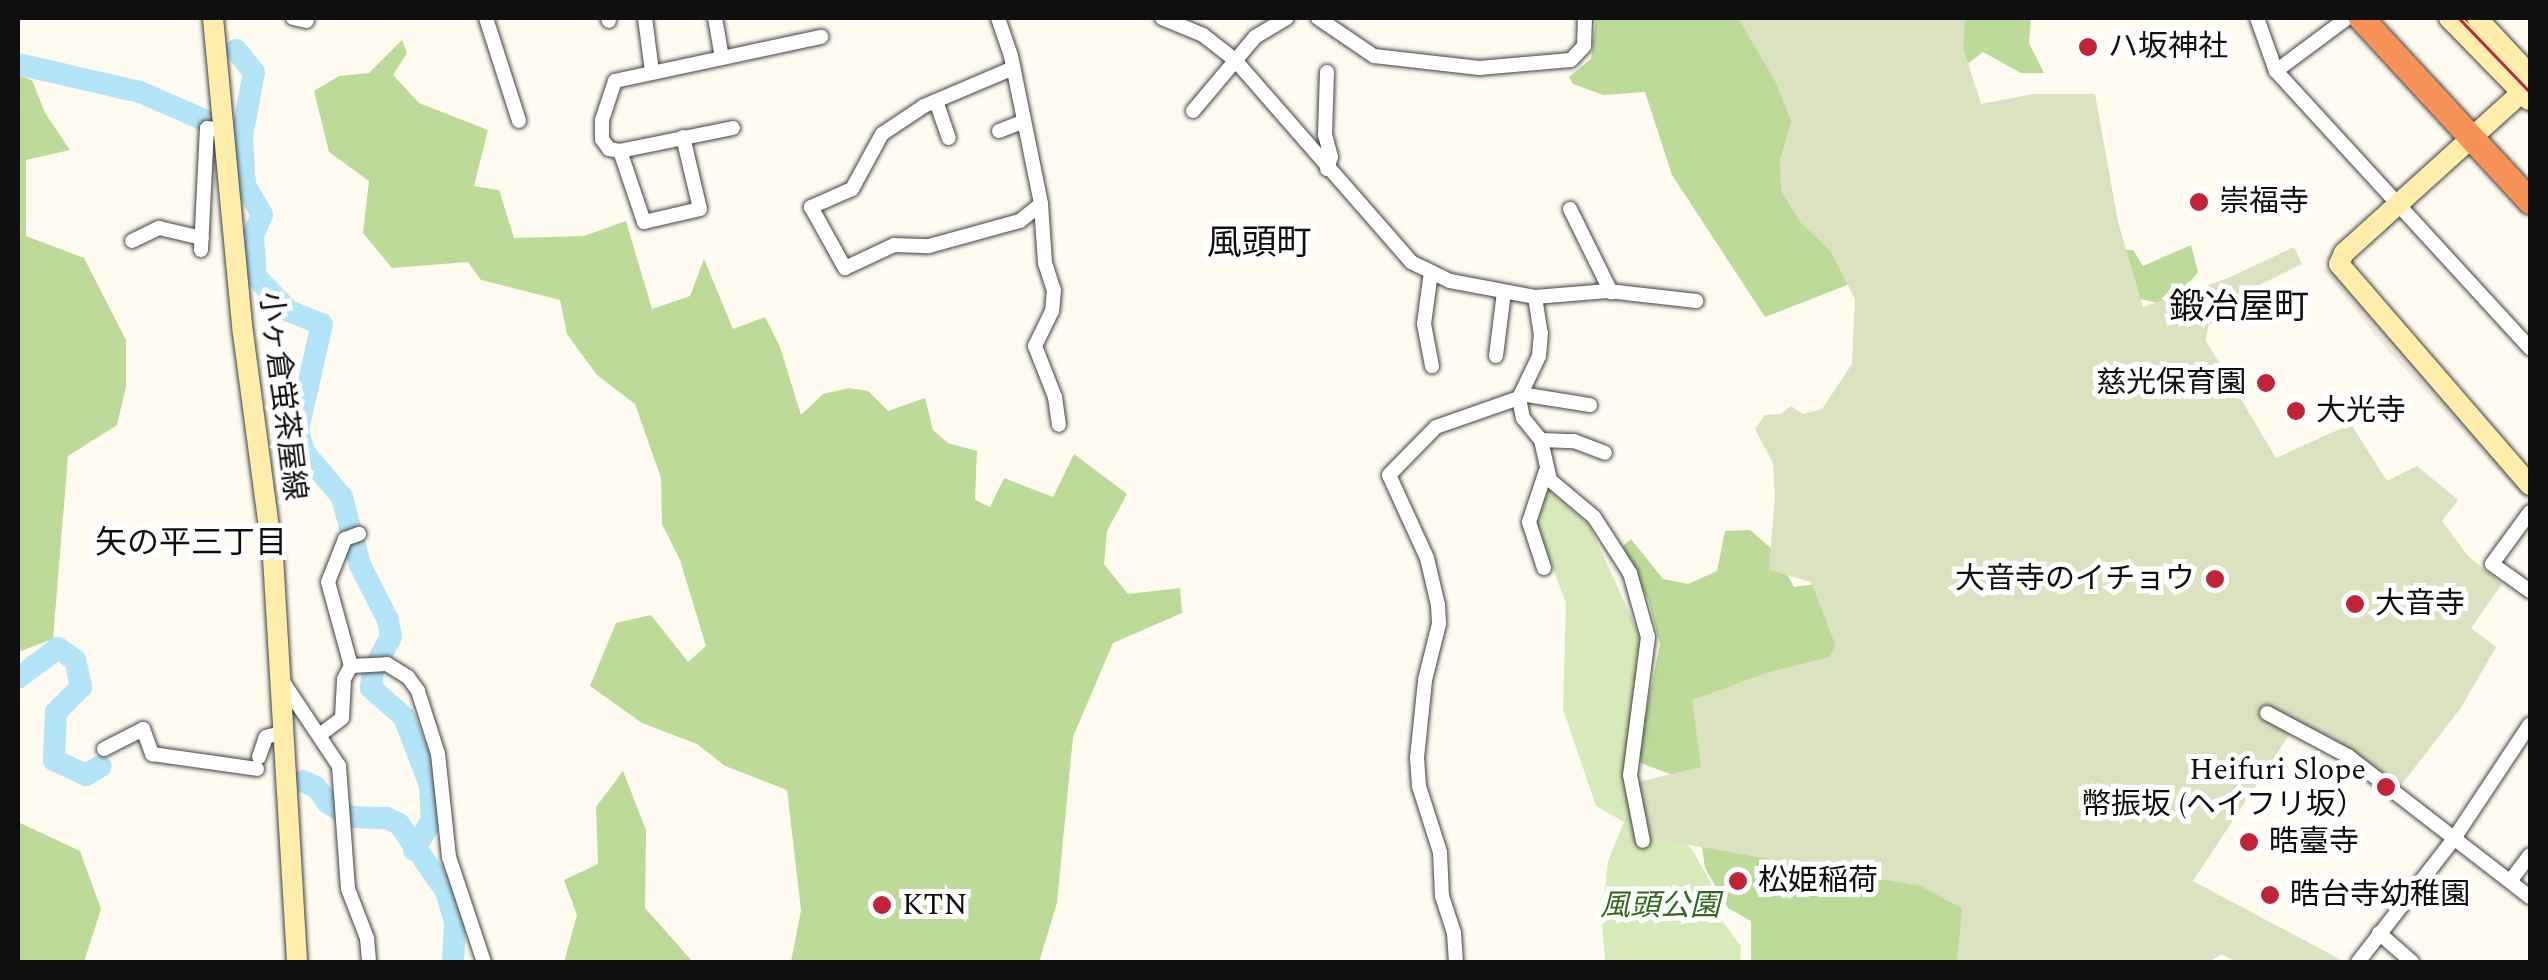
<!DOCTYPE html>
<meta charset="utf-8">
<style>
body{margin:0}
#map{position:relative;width:2548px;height:980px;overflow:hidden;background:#fffbf0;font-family:Spectral,"Noto Sans JP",serif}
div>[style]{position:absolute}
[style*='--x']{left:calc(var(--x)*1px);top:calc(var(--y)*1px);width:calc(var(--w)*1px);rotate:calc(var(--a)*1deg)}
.green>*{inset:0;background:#d7eab9}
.forest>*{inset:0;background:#bcdb98}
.cemetery>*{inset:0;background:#dae2c0}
.plaza>*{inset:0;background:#f0eadf}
.river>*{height:22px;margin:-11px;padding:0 11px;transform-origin:11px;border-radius:11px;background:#b4e4f7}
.roads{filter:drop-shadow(0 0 2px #424242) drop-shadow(0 0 2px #424242)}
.street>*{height:14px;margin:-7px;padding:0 7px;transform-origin:7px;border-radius:7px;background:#fff}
.secondary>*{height:20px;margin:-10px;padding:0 10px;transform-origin:10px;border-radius:10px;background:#ffeeab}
.highway>*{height:25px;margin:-12.5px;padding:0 12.5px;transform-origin:12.5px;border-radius:12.5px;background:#f69257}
.tram>*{height:2.5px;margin:-1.25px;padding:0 1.25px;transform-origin:1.25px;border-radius:1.25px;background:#c12439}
.dots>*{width:28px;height:28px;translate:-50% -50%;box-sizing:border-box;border:5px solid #fff;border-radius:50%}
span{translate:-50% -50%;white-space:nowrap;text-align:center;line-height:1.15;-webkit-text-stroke:10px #fff;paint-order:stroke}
.poi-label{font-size:30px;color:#0f0f0f}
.left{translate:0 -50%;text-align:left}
.right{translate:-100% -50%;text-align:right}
.street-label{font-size:30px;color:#0f0f0f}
.park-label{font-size:30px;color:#33681d;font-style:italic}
.neighbourhood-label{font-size:32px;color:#0f0f0f}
.quarter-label{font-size:35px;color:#0f0f0f}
.frame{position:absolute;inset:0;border:20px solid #0f0f0f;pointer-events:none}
</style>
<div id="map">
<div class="green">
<i style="clip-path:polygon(1543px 485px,1589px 525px,1641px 638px,1624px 777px,1693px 851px,1711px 883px,1716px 913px,1741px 946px,1740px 962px,1605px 962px,1602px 921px,1608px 861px,1624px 822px,1596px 806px,1563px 709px,1566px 603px,1536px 524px)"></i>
</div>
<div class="forest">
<i style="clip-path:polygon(1596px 18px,2031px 18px,2029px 43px,2044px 73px,2021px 73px,1983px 52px,1957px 72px,2017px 249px,2133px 250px,2143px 266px,2191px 245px,2198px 272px,2171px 306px,2092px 288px,1860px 280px,1765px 317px,1672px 175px,1645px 92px,1603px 95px,1573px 84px,1569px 77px,1591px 59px)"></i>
<i style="clip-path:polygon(402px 40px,407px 53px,393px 75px,419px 103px,488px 130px,474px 186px,499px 190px,514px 238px,584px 236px,626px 221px,652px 309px,690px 296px,704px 259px,733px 329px,765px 317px,780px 347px,801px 415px,823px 394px,849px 388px,868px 391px,888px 411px,925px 398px,933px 430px,948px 443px,977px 451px,975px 500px,990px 507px,1004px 478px,1053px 497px,1074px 454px,1127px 494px,1107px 531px,1104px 564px,1128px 594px,1180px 588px,1182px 613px,1113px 643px,1073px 737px,1057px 903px,1039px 962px,791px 962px,801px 910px,787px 790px,725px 766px,697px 744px,642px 723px,590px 686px,616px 623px,651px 615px,688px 662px,706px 646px,680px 560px,662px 524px,661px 478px,635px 404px,597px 375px,567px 334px,560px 300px,481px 280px,468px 262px,392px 268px,363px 233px,369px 181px,329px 152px,314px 91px,339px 76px,369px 73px)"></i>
<i style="clip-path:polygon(18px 75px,32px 80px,45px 113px,70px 150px,26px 160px,26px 236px,84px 258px,126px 340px,126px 387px,117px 425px,68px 456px,53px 639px,18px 652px)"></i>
<i style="clip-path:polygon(1750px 530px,1773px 550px,1794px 587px,1830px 582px,2043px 962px,1751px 962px,1751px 921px,1728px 908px,1705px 868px,1693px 783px,1641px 763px,1639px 747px,1660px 644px,1649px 602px,1623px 546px,1631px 539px,1663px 579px,1688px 584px,1717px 571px,1725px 531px)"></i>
<i style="clip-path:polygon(623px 771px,646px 830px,645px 908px,693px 962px,564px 962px,577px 915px,564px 880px,598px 864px,596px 807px)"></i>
<i style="clip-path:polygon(18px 822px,80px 851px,101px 909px,84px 962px,18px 962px)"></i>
</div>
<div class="cemetery">
<i style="clip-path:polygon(1738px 18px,1965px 18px,1963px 47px,1981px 104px,2033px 94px,2095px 94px,2118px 222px,2143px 307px,2226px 279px,2294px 247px,2302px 264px,2239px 295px,2227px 314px,2208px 326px,2206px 341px,2276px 458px,2351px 424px,2387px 481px,2417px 466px,2458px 500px,2442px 521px,2468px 556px,2502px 584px,2471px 628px,2496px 647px,2460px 709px,2399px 788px,2295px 726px,2193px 881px,2345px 962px,2237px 962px,2221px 954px,2209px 962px,1957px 962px,1962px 908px,1920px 886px,1650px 838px,1638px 782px,1701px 767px,1692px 700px,1769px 672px,1830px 657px,1835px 644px,1811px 582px,1769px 570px,1775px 497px,1773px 463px,1755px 429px,1765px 415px,1781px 414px,1791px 406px,1803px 414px,1822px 409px,1852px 364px,1855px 299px,1831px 252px,1800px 222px,1781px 191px,1780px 160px,1791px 121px,1775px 81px)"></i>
</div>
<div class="plaza">
<i style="clip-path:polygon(2323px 269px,2333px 272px,2529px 493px,2529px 504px,2384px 346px)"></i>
</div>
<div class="river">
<i style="--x:236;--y:50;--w:28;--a:51"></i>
<i style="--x:254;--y:72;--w:66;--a:100.5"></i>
<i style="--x:242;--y:137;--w:48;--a:86.4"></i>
<i style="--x:245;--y:185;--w:34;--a:60"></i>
<i style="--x:262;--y:215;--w:22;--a:114"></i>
<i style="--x:253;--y:235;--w:42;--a:85.9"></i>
<i style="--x:256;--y:277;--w:47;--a:45.9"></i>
<i style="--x:289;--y:311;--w:35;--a:22"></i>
<i style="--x:322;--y:324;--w:109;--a:102.8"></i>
<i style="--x:298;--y:430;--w:23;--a:75"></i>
<i style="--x:304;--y:452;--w:59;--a:49.8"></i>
<i style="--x:342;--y:497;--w:70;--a:75.2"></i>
<i style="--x:360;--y:565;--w:62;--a:63"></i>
<i style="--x:388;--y:620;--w:17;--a:80"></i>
<i style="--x:391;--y:637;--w:37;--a:119"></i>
<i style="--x:373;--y:669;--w:19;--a:96"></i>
<i style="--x:371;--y:688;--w:44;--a:41.3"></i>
<i style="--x:404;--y:717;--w:73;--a:69.1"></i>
<i style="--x:430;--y:785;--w:35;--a:87"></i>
<i style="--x:432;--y:820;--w:35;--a:121"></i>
<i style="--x:18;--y:64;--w:125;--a:12.9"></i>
<i style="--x:140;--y:92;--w:70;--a:23.6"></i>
<i style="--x:18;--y:678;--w:50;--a:-36.9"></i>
<i style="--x:58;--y:648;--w:21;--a:35"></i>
<i style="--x:75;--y:660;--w:28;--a:77"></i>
<i style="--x:81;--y:687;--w:35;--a:135"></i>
<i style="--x:56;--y:712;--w:48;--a:92.4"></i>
<i style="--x:54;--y:760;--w:35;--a:25"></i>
<i style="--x:86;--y:775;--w:17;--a:-31"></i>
<i style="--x:303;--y:781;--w:14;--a:25"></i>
<i style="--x:316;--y:787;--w:20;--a:53"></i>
<i style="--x:328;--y:803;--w:26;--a:32"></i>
<i style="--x:350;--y:817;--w:37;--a:2"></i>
<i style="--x:387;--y:818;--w:13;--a:27"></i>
<i style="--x:399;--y:824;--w:82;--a:55"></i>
<i style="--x:446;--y:891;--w:32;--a:74"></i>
<i style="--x:455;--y:922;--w:40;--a:92.9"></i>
</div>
<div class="roads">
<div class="street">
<i style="--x:293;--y:18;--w:14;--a:12"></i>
<i style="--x:486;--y:18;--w:108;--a:72.2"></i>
<i style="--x:608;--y:18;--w:3;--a:72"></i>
<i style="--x:645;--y:18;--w:53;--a:82.5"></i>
<i style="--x:715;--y:18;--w:40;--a:80"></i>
<i style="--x:998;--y:18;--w:40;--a:71.1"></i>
<i style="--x:1011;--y:56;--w:151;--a:78.5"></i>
<i style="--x:1041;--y:204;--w:59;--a:86.1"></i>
<i style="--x:1045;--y:263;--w:28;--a:72"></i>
<i style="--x:1054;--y:290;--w:21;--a:95"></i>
<i style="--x:1052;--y:311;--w:39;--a:116"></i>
<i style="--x:1035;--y:346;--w:55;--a:68.6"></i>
<i style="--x:1055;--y:397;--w:28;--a:82"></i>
<i style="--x:1162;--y:18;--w:44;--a:22.5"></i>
<i style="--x:1203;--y:35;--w:41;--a:38"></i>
<i style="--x:1235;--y:60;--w:268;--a:48.9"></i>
<i style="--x:1411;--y:262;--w:43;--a:26"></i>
<i style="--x:1450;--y:281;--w:86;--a:10.7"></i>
<i style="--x:1535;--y:297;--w:36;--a:81"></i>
<i style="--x:1541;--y:333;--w:23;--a:95"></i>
<i style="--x:1539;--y:356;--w:47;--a:115.5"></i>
<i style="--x:1318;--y:18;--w:68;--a:34.2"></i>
<i style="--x:1374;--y:56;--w:106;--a:6.5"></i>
<i style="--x:1479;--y:68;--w:92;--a:-5"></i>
<i style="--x:1571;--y:60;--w:19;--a:-47"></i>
<i style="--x:1584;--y:46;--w:28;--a:-88"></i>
<i style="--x:2257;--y:18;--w:56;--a:70.3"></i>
<i style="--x:2276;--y:71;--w:376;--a:47.5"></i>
<i style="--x:1011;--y:69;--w:95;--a:157"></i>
<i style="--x:924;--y:106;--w:50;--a:146.3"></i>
<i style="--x:882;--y:134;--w:63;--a:118.6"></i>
<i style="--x:852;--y:189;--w:45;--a:156.3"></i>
<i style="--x:811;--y:207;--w:70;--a:60.9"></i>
<i style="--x:845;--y:268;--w:54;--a:-25.1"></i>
<i style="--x:894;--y:245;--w:35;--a:2"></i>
<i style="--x:929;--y:246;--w:94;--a:-15.4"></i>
<i style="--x:1020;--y:221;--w:27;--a:-39"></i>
<i style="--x:2276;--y:71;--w:89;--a:-36.7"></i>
<i style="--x:936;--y:101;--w:39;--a:71"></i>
<i style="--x:1193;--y:111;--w:97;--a:-50"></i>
<i style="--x:1255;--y:37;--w:37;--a:-31"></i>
<i style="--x:733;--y:128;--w:115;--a:168.5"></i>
<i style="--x:620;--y:151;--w:11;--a:-170"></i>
<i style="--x:609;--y:149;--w:12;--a:-125"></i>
<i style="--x:602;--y:139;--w:19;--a:-90"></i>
<i style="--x:602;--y:120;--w:41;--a:-71.6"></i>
<i style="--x:615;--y:81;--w:211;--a:-12.1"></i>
<i style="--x:999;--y:131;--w:25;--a:-21"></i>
<i style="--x:620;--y:151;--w:75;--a:71.3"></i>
<i style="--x:644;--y:222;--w:57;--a:-13.1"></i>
<i style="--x:700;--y:209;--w:74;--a:-103.3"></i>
<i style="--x:1327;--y:169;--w:13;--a:-72"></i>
<i style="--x:1331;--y:157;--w:23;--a:-105"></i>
<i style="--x:1325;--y:135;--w:63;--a:-88.2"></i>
<i style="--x:1570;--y:209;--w:93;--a:63.7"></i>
<i style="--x:132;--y:241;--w:30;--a:-26"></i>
<i style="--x:159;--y:228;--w:44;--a:13.1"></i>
<i style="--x:201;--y:250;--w:122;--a:-87.2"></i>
<i style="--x:207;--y:128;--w:15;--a:8"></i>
<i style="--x:1431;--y:272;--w:52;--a:97.7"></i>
<i style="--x:1424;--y:324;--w:43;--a:79.2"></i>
<i style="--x:1535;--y:297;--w:73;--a:-4.7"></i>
<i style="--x:1608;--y:291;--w:89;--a:6.5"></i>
<i style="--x:1496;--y:356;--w:64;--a:-82.9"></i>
<i style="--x:1521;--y:394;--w:70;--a:9.1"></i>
<i style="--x:1541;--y:440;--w:33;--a:2"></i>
<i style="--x:1574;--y:441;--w:33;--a:21"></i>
<i style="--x:2530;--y:512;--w:64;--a:126.2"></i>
<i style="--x:2492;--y:564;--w:47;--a:35.4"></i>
<i style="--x:1544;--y:568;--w:48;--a:-108.1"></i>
<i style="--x:1529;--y:522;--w:54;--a:-71.6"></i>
<i style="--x:351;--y:666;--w:87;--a:-105.3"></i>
<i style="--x:328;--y:582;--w:46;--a:-68.4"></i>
<i style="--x:345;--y:539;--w:15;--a:-20"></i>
<i style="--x:283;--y:682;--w:101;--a:56.3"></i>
<i style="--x:339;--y:766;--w:123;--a:85.8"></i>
<i style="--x:348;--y:889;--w:53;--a:68.8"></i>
<i style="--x:367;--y:938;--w:24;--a:85"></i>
<i style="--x:2267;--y:713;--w:92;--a:28"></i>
<i style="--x:2348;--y:756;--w:230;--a:37.8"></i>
<i style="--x:321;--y:734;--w:26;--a:-37"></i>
<i style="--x:342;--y:718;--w:39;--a:-87"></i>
<i style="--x:344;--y:679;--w:15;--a:-62"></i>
<i style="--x:351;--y:666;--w:36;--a:-3"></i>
<i style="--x:387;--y:664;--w:25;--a:32"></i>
<i style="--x:408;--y:677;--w:17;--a:54"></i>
<i style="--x:418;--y:691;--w:66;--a:72.4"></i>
<i style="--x:438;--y:754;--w:104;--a:83.9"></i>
<i style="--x:449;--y:857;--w:111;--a:71.6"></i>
<i style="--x:104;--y:749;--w:44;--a:-27.1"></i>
<i style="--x:143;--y:729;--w:27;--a:70"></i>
<i style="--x:152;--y:754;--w:106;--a:8.1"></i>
<i style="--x:259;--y:757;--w:21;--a:-71"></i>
<i style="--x:266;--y:737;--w:20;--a:-15"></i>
<i style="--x:2511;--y:880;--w:31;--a:-53"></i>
<i style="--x:2379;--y:933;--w:44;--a:41.3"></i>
<i style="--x:1456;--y:962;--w:29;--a:-94"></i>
<i style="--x:1454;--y:933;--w:39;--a:-108"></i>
<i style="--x:1442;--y:896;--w:44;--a:-92.6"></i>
<i style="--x:1440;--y:852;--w:69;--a:-107.7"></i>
<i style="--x:1419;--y:786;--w:28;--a:-94"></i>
<i style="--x:1417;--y:758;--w:78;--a:-84.1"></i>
<i style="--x:1425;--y:680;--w:58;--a:-76"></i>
<i style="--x:1439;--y:624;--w:19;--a:-93"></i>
<i style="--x:1438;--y:605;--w:48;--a:-103.2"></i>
<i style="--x:1427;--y:558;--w:91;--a:-114.6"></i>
<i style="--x:1389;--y:475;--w:67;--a:-45.6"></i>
<i style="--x:1436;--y:427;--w:88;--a:-19.3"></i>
<i style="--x:1519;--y:398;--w:20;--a:79"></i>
<i style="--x:1523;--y:418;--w:28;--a:51"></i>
<i style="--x:1541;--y:440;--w:41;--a:77.3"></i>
<i style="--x:1550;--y:480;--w:57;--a:40.1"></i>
<i style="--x:1594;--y:517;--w:67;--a:57.3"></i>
<i style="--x:1630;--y:573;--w:66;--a:74.3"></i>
<i style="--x:1648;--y:637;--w:139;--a:97.4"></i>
<i style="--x:1630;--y:775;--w:67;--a:78.9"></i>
<i style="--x:2358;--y:962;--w:155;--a:-52.1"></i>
<i style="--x:2453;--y:840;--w:139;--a:-56.4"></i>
</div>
<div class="secondary">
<i style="--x:213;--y:18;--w:316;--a:84.6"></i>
<i style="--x:243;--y:333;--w:226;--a:82.4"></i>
<i style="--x:273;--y:557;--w:406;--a:86.6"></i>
<i style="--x:2449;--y:18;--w:115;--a:45.7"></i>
<i style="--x:2477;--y:18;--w:78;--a:47.1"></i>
<i style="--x:2530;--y:85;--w:251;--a:137.9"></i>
<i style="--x:2344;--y:253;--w:12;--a:114"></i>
<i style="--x:2339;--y:264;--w:292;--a:49.2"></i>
</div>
<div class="highway">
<i style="--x:2361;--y:18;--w:249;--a:47.3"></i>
</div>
</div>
<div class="tram">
<i style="--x:2459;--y:18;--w:103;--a:46.2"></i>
</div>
<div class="dots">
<i style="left:2088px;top:47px;background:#c12439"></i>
<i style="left:2199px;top:202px;background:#c12439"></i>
<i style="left:2266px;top:383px;background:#c12439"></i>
<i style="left:2296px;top:411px;background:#c12439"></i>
<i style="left:2215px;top:579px;background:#c12439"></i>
<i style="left:2355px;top:604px;background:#c12439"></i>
<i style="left:2386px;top:787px;background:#c12439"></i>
<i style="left:2249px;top:842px;background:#c12439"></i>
<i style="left:1738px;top:881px;background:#c12439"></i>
<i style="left:2270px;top:895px;background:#c12439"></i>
<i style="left:882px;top:905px;background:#c12439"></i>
</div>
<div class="poi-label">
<span class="left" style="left:2108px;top:47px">ハ坂神社</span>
<span class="left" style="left:2219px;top:202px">崇福寺</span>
<span class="right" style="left:2246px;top:383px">慈光保育園</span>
<span class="left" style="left:2316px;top:411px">大光寺</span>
<span class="right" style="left:2195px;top:579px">大音寺のイチョウ</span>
<span class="left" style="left:2375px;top:604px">大音寺</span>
<span class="right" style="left:2366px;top:787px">Heifuri Slope<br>幣振坂 (ヘイフリ坂）</span>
<span class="left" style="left:2269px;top:842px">晧臺寺</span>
<span class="left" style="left:1758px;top:881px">松姫稲荷</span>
<span class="left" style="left:2290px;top:895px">晧台寺幼稚園</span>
<span class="left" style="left:902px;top:905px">KTN</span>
</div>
<div class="street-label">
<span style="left:282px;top:396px;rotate:83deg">小ヶ倉蛍茶屋線</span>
</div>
<div class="park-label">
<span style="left:1660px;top:906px">風頭公園</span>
</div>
<div class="neighbourhood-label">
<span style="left:191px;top:544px">矢の平三丁目</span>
</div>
<div class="quarter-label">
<span style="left:1259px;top:244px">風頭町</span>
<span style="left:2239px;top:308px">鍛冶屋町</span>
</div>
<div class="frame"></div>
</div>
